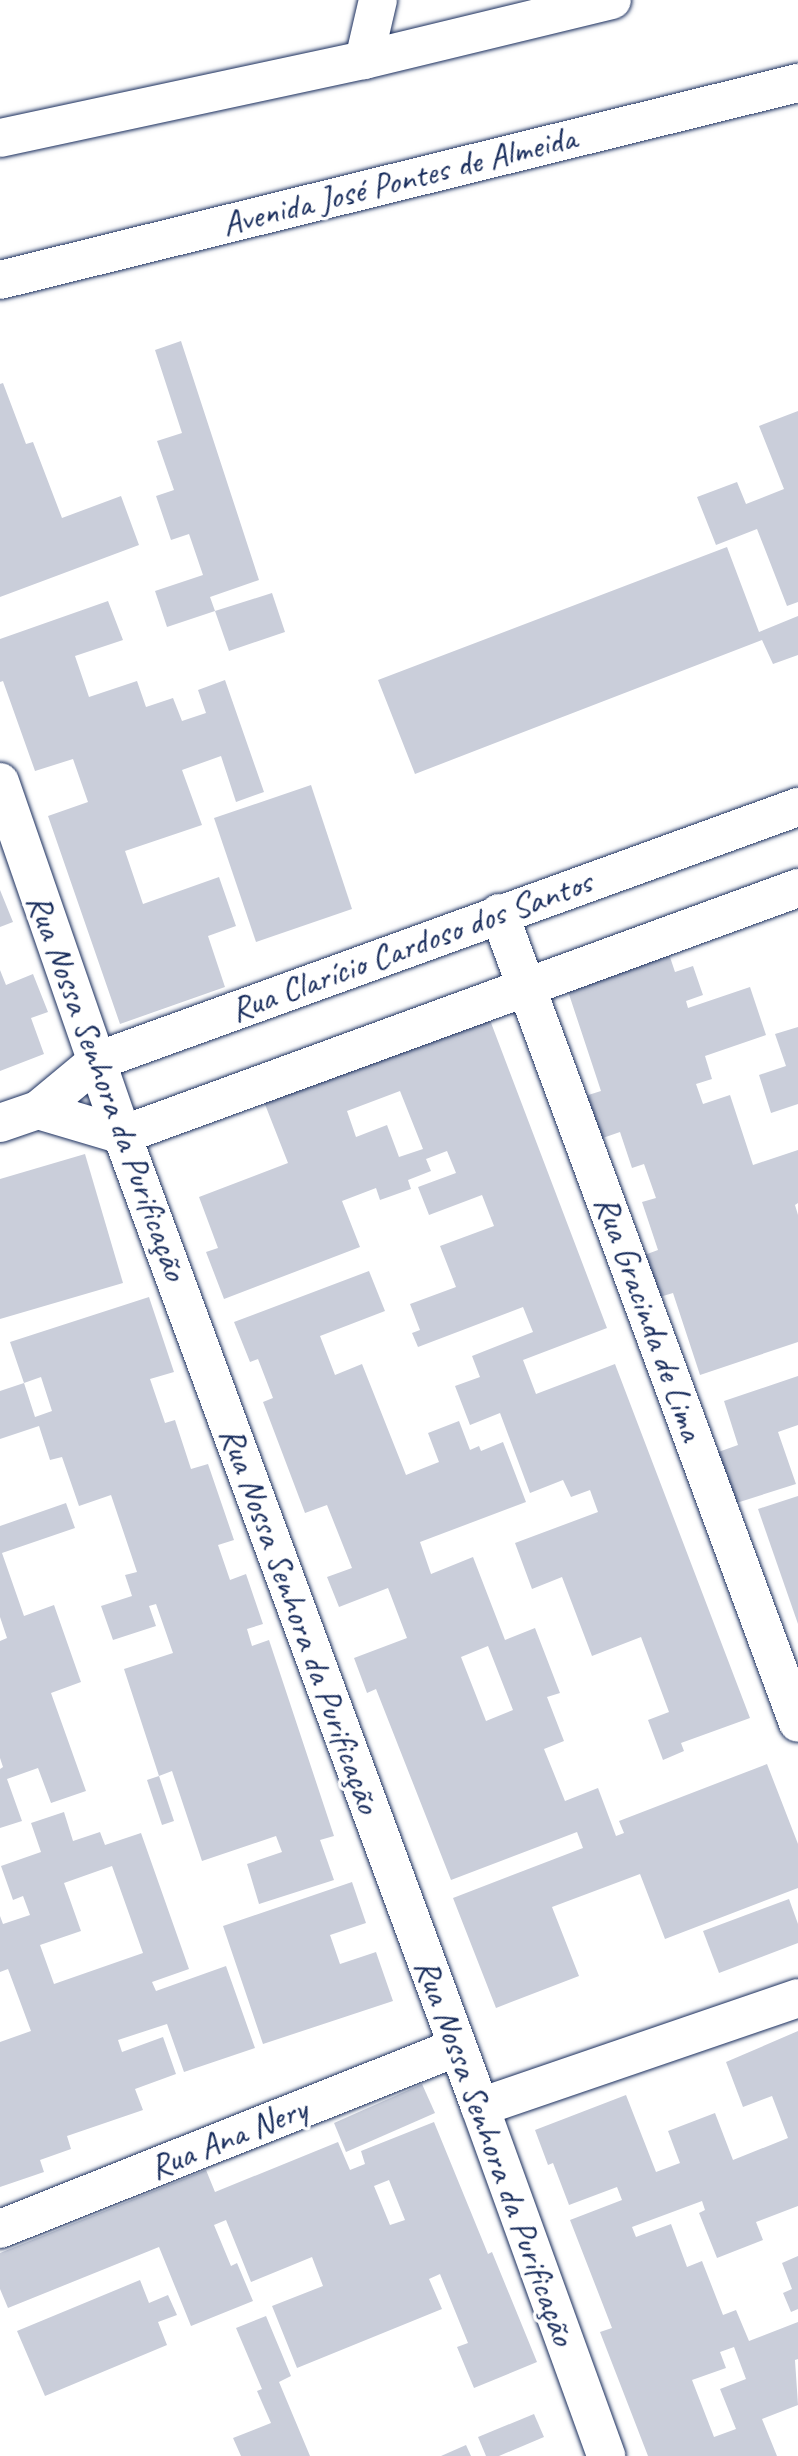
<!DOCTYPE html>
<meta charset="utf-8">
<style>
body{margin:0}
#map{position:relative;width:798px;height:2456px;overflow:hidden;background:#fff;font-family:Caveat,sans-serif}
div>[style]{position:absolute}
[style*='--x']{left:calc(var(--x)*1px);top:calc(var(--y)*1px);width:calc(var(--w)*1px);rotate:calc(var(--a)*1deg)}
.building>*{inset:0;background:#caceda}
.roads{filter:drop-shadow(0 0 2px #1b2f5e) drop-shadow(0 0 2px #1b2f5e)}
.minor>*{height:38px;margin:-19px;padding:0 19px;transform-origin:19px;border-radius:19px;background:#fff}
.tertiary>*{height:38px;margin:-19px;padding:0 19px;transform-origin:19px;border-radius:19px;background:#fff}
span{translate:-50% -50%;white-space:nowrap;text-align:center;line-height:1.15;-webkit-text-stroke:7px #fff;paint-order:stroke}
.street-label{font-size:35px;color:#1b2f5e}
</style>
<div id="map">
<div class="building">
<i style="clip-path:polygon(181px 341px,259px 580px,210px 597px,215px 611px,167px 627px,155px 591px,203px 575px,189px 534px,171px 540px,156px 496px,174px 490px,157px 441px,182px 433px,155px 350px)"></i>
<i style="clip-path:polygon(3px 383px,26px 444px,33px 442px,62px 518px,121px 496px,139px 545px,0 597px,0 384px)"></i>
<i style="clip-path:polygon(798px 411px,798px 602px,787px 606px,757px 529px,716px 545px,697px 497px,737px 482px,746px 504px,784px 489px,759px 426px)"></i>
<i style="clip-path:polygon(727px 547px,759px 632px,798px 616px,798px 655px,773px 664px,762px 640px,415px 774px,378px 680px)"></i>
<i style="clip-path:polygon(272px 593px,285px 632px,229px 651px,215px 611px)"></i>
<i style="clip-path:polygon(108px 601px,123px 640px,75px 656px,89px 697px,137px 681px,146px 707px,173px 698px,182px 721px,206px 713px,198px 690px,225px 680px,264px 792px,236px 802px,221px 756px,182px 770px,202px 825px,125px 851px,143px 904px,219px 877px,236px 926px,208px 936px,225px 987px,120px 1024px,48px 816px,88px 802px,73px 759px,35px 771px,3px 681px,0 682px,0 639px)"></i>
<i style="clip-path:polygon(311px 785px,352px 909px,256px 942px,214px 818px)"></i>
<i style="clip-path:polygon(0 890px,13px 922px,0 927px)"></i>
<i style="clip-path:polygon(661px 930px,675px 972px,693px 966px,703px 995px,686px 1001px,688px 1008px,750px 987px,766px 1035px,705px 1056px,712px 1079px,696px 1084px,703px 1104px,730px 1095px,753px 1165px,798px 1150px,798px 1203px,795px 1205px,798px 1215px,798px 1342px,700px 1375px,673px 1293px,653px 1299px,639px 1257px,658px 1250px,642px 1202px,656px 1198px,644px 1164px,632px 1168px,620px 1132px,597px 1140px,582px 1097px,601px 1091px,559px 964px)"></i>
<i style="clip-path:polygon(0 970px,6px 985px,33px 974px,48px 1012px,31px 1018px,44px 1054px,0 1071px)"></i>
<i style="clip-path:polygon(evenodd,482px 999px,607px 1328px,523px 1360px,536px 1394px,615px 1364px,750px 1718px,681px 1743px,684px 1751px,663px 1760px,648px 1720px,669px 1712px,641px 1637px,592px 1656px,562px 1577px,532px 1589px,515px 1543px,598px 1512px,590px 1490px,571px 1497px,563px 1480px,530px 1493px,500px 1413px,470px 1425px,455px 1386px,480px 1377px,472px 1356px,533px 1332px,523px 1307px,418px 1347px,412px 1333px,420px 1330px,410px 1304px,456px 1287px,440px 1246px,494px 1226px,482px 1195px,429px 1215px,418px 1187px,456px 1173px,447px 1151px,426px 1159px,431px 1171px,408px 1180px,411px 1189px,380px 1200px,376px 1188px,342px 1201px,360px 1247px,224px 1299px,206px 1252px,218px 1248px,199px 1197px,288px 1163px,257px 1084px,482px 999px,400px 1091px,423px 1149px,399px 1157px,387px 1125px,356px 1137px,347px 1111px,400px 1091px)"></i>
<i style="clip-path:polygon(798px 1027px,798px 1104px,771px 1113px,759px 1075px,786px 1066px,775px 1034px)"></i>
<i style="clip-path:polygon(85px 1154px,123px 1283px,0 1319px,0 1179px)"></i>
<i style="clip-path:polygon(evenodd,369px 1271px,385px 1311px,320px 1336px,335px 1375px,362px 1364px,406px 1475px,439px 1462px,428px 1433px,459px 1421px,470px 1450px,479px 1446px,481px 1451px,503px 1442px,526px 1502px,420px 1542px,431px 1574px,473px 1557px,505px 1640px,535px 1628px,560px 1693px,547px 1697px,564px 1741px,544px 1749px,565px 1801px,598px 1788px,616px 1836px,624px 1833px,619px 1821px,767px 1764px,798px 1844px,798px 1888px,665px 1939px,640px 1874px,552px 1907px,579px 1976px,496px 2008px,453px 1898px,583px 1848px,577px 1832px,451px 1880px,376px 1689px,367px 1693px,354px 1658px,407px 1638px,388px 1588px,339px 1607px,327px 1577px,352px 1568px,327px 1505px,305px 1513px,263px 1402px,273px 1398px,258px 1359px,250px 1362px,234px 1322px,369px 1271px,488px 1646px,513px 1710px,486px 1721px,461px 1657px,488px 1646px)"></i>
<i style="clip-path:polygon(149px 1297px,174px 1372px,150px 1379px,165px 1423px,175px 1420px,191px 1469px,208px 1464px,234px 1540px,218px 1545px,230px 1580px,246px 1574px,263px 1624px,247px 1629px,252px 1646px,269px 1640px,334px 1836px,320px 1840px,334px 1880px,259px 1904px,247px 1864px,282px 1852px,276px 1836px,202px 1861px,172px 1771px,159px 1776px,124px 1669px,173px 1653px,156px 1604px,149px 1606px,156px 1626px,113px 1640px,101px 1606px,132px 1596px,125px 1575px,137px 1572px,111px 1495px,79px 1506px,62px 1457px,50px 1460px,39px 1426px,0 1439px,0 1391px,24px 1383px,35px 1417px,52px 1411px,41px 1377px,24px 1383px,10px 1342px)"></i>
<i style="clip-path:polygon(798px 1376px,798px 1425px,778px 1432px,796px 1484px,727px 1506px,710px 1455px,738px 1445px,724px 1401px)"></i>
<i style="clip-path:polygon(798px 1496px,798px 1624px,758px 1509px)"></i>
<i style="clip-path:polygon(66px 1503px,75px 1528px,2px 1553px,24px 1616px,54px 1605px,81px 1682px,51px 1693px,86px 1791px,51px 1803px,38px 1768px,7px 1779px,22px 1821px,0 1828px,0 1769px,3px 1767px,0 1758px,0 1641px,7px 1638px,0 1617px,0 1526px)"></i>
<i style="clip-path:polygon(159px 1776px,174px 1821px,162px 1825px,147px 1780px)"></i>
<i style="clip-path:polygon(evenodd,64px 1812px,73px 1841px,100px 1832px,105px 1845px,141px 1833px,189px 1969px,152px 1982px,156px 1991px,226px 1966px,255px 2048px,184px 2072px,167px 2024px,118px 2040px,122px 2052px,163px 2037px,176px 2074px,135px 2089px,143px 2110px,67px 2136px,71px 2149px,40px 2160px,44px 2172px,0 2187px,0 2042px,31px 2031px,8px 1969px,0 1972px,0 1916px,3px 1924px,30px 1915px,23px 1896px,13px 1900px,1px 1866px,41px 1852px,31px 1823px,64px 1812px,112px 1866px,143px 1953px,54px 1984px,40px 1945px,81px 1931px,64px 1883px,112px 1866px)"></i>
<i style="clip-path:polygon(352px 1882px,366px 1923px,330px 1935px,340px 1964px,376px 1952px,393px 2001px,263px 2044px,223px 1926px)"></i>
<i style="clip-path:polygon(789px 1899px,798px 1924px,798px 1943px,719px 1973px,703px 1931px)"></i>
<i style="clip-path:polygon(evenodd,798px 2031px,798px 2206px,756px 2222px,763px 2240px,717px 2258px,699px 2213px,705px 2210px,702px 2201px,632px 2227px,636px 2237px,671px 2224px,687px 2267px,702px 2261px,723px 2315px,736px 2310px,749px 2341px,798px 2322px,798px 2359px,795px 2360px,798px 2405px,762px 2419px,777px 2456px,648px 2456px,600px 2332px,612px 2328px,570px 2220px,622px 2200px,617px 2187px,569px 2205px,553px 2163px,548px 2165px,535px 2130px,626px 2095px,656px 2172px,680px 2163px,668px 2131px,715px 2113px,733px 2160px,788px 2138px,772px 2096px,743px 2107px,726px 2062px,798px 2031px,734px 2347px,746px 2379px,720px 2389px,736px 2429px,714px 2437px,692px 2380px,726px 2368px,720px 2352px,734px 2347px)"></i>
<i style="clip-path:polygon(422px 2084px,435px 2113px,346px 2152px,334px 2123px)"></i>
<i style="clip-path:polygon(evenodd,434px 2122px,488px 2254px,492px 2252px,537px 2362px,474px 2388px,457px 2347px,468px 2343px,440px 2274px,429px 2279px,442px 2309px,297px 2368px,272px 2306px,323px 2286px,312px 2257px,251px 2282px,226px 2220px,214px 2225px,231px 2266px,237px 2263px,253px 2301px,191px 2326px,159px 2247px,8px 2308px,0 2289px,0 2253px,206px 2170px,215px 2192px,338px 2142px,350px 2170px,365px 2164px,361px 2151px,434px 2122px,389px 2180px,405px 2220px,390px 2225px,374px 2186px,389px 2180px)"></i>
<i style="clip-path:polygon(798px 2256px,798px 2309px,791px 2312px,783px 2293px,792px 2289px,782px 2263px)"></i>
<i style="clip-path:polygon(140px 2280px,149px 2303px,168px 2295px,177px 2315px,158px 2322px,167px 2345px,45px 2396px,17px 2331px)"></i>
<i style="clip-path:polygon(266px 2316px,291px 2376px,279px 2382px,310px 2456px,241px 2456px,233px 2438px,271px 2423px,257px 2391px,262px 2389px,236px 2328px)"></i>
<i style="clip-path:polygon(534px 2414px,544px 2437px,499px 2456px,486px 2456px,478px 2437px)"></i>
<i style="clip-path:polygon(466px 2445px,471px 2456px,441px 2456px)"></i>
</div>
<div class="roads">
<div class="minor">
<i style="--x:364;--y:60;--w:62;--a:-76.9"></i>
<i style="--x:0;--y:138;--w:372;--a:-12.1"></i>
<i style="--x:364;--y:60;--w:255;--a:-13.6"></i>
<i style="--x:0;--y:782;--w:373;--a:70.9"></i>
<i style="--x:122;--y:1135;--w:1036;--a:69.78"></i>
<i style="--x:480;--y:2107;--w:371;--a:70.1"></i>
<i style="--x:499;--y:913;--w:863;--a:69.74"></i>
<i style="--x:38;--y:1110;--w:88;--a:16.6"></i>
<i style="--x:122;--y:1135;--w:720;--a:-20.07"></i>
<i style="--x:0;--y:1123;--w:40;--a:-18.9"></i>
<i style="--x:38;--y:1110;--w:77;--a:-39.7"></i>
<i style="--x:97;--y:1061;--w:746;--a:-19.92"></i>
<i style="--x:480;--y:2107;--w:336;--a:-18.9"></i>
<i style="--x:0;--y:2229;--w:492;--a:-21.7"></i>
</div>
<div class="tertiary">
<i style="--x:0;--y:280;--w:822;--a:-13.87"></i>
</div>
</div>
<div class="street-label">
<span style="left:399px;top:181px;rotate:-14deg">Avenida José Pontes de Almeida</span>
<span style="left:411px;top:946px;rotate:-20deg">Rua Clarício Cardoso dos Santos</span>
<span style="left:107px;top:1087px;rotate:70deg">Rua Nossa Senhora da Purificação</span>
<span style="left:649px;top:1318px;rotate:70deg">Rua Gracinda de Lima</span>
<span style="left:300px;top:1620px;rotate:70deg">Rua Nossa Senhora da Purificação</span>
<span style="left:228px;top:2138px;rotate:-22deg">Rua Ana Nery</span>
<span style="left:495px;top:2152px;rotate:70deg">Rua Nossa Senhora da Purificação</span>
</div>
</div>
